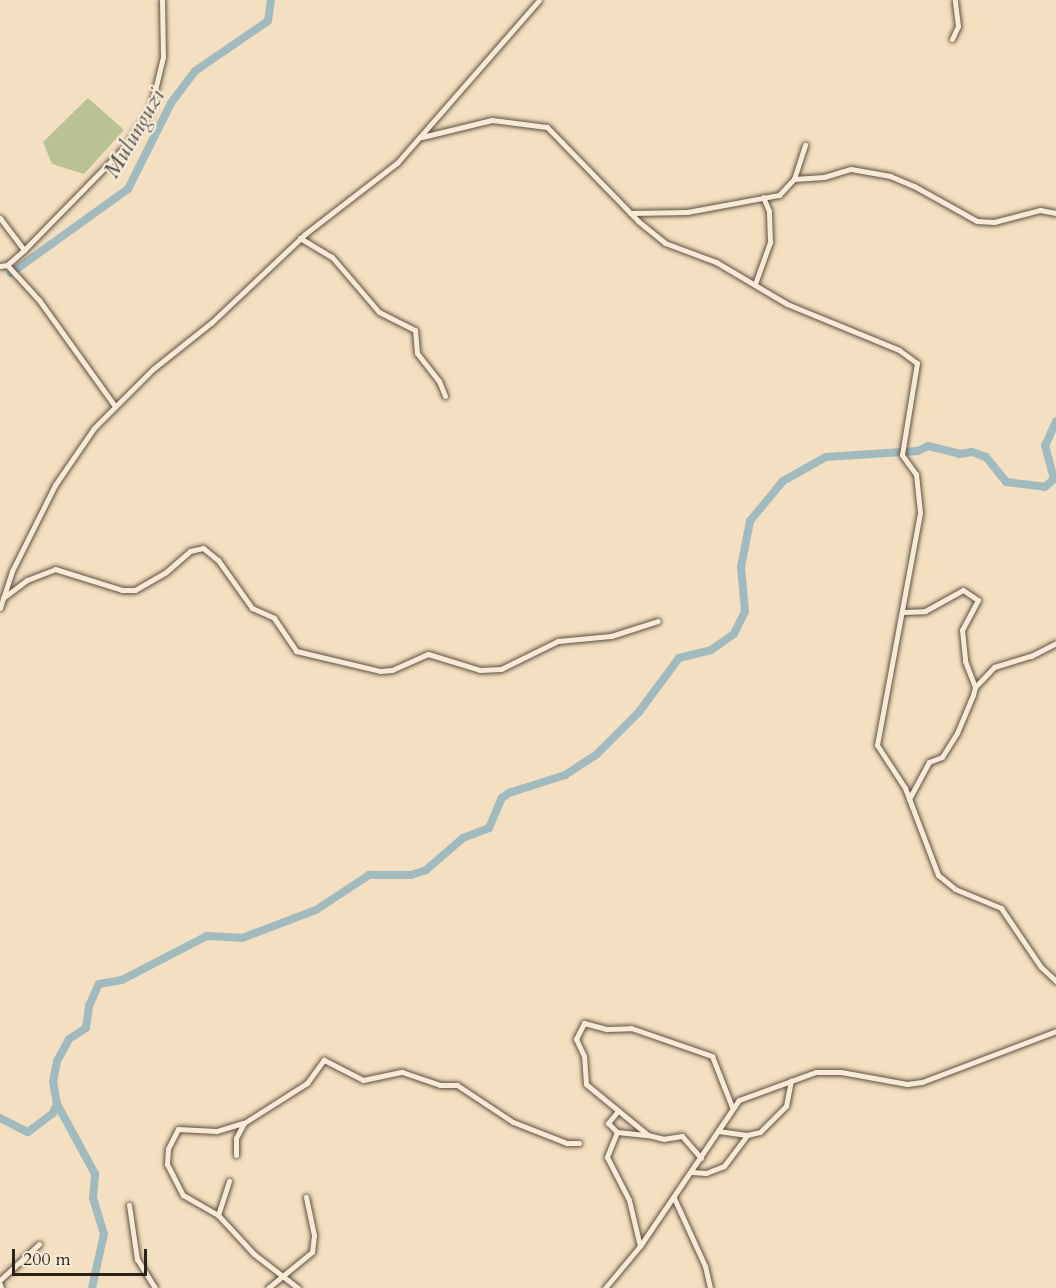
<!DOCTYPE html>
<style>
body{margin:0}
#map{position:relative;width:1056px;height:1288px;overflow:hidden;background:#f4dfc0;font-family:Cardo,serif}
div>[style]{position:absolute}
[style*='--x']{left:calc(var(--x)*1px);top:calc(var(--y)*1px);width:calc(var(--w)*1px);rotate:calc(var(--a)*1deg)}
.green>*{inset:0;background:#bac293}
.river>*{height:8px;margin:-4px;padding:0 4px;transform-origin:4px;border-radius:4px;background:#a1babe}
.roads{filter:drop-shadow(0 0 2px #5c5141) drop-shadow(0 0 2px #5c5141)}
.minor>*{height:5px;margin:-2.5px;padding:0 2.5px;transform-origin:2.5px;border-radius:2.5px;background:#f8ead6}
span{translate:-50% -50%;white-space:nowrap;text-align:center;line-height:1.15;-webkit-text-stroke:4.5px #f8ead6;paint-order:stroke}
.water-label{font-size:22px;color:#4e5049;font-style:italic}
.scale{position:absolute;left:12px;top:1249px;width:135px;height:27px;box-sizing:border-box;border:3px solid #2a2217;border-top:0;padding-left:8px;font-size:18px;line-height:21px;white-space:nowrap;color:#2a2217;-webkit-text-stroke:4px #f8ead6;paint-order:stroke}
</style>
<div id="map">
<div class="green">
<i style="clip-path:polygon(88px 98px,124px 130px,84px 174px,52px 164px,43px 142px)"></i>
</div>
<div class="river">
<i style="--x:11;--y:273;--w:144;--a:-35.7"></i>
<i style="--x:128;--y:189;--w:96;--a:-63.4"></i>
<i style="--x:171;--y:103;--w:40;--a:-53"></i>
<i style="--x:195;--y:71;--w:88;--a:-34.4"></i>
<i style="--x:268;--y:21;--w:21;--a:-82"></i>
<i style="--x:0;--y:1118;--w:31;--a:27"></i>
<i style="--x:28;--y:1132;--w:31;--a:-37"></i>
<i style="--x:53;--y:1113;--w:10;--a:-66"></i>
<i style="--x:92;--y:1288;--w:55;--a:-77.5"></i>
<i style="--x:104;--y:1234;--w:38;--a:-107"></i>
<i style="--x:93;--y:1198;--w:24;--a:-85"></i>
<i style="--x:95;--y:1174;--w:80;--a:-118.5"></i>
<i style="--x:57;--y:1104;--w:22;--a:-100"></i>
<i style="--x:53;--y:1082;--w:21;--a:-79"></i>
<i style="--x:57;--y:1061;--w:25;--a:-61"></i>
<i style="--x:69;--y:1039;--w:20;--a:-33"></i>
<i style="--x:86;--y:1028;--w:22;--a:-82"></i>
<i style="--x:89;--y:1006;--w:24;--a:-66"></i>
<i style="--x:99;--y:984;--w:23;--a:-10"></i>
<i style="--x:122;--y:980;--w:96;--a:-27.4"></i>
<i style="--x:207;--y:936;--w:35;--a:3"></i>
<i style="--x:242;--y:938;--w:79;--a:-20.7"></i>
<i style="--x:316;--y:910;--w:64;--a:-33.4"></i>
<i style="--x:369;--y:875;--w:42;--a:0"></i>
<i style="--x:411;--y:875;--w:16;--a:-18"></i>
<i style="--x:426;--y:870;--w:49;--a:-40.9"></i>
<i style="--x:463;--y:838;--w:28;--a:-21"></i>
<i style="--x:489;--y:828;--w:33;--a:-67"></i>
<i style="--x:502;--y:798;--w:9;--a:-36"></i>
<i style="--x:509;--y:793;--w:59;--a:-17.8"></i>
<i style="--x:565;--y:775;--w:38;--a:-33"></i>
<i style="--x:597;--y:754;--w:59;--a:-45"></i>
<i style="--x:639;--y:712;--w:67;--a:-53.5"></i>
<i style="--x:679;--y:658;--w:33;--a:-14"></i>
<i style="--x:711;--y:650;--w:28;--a:-35"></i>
<i style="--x:734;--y:634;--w:25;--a:-64"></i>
<i style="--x:745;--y:611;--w:44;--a:-95.2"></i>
<i style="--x:741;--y:567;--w:47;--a:-78.9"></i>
<i style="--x:750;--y:521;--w:52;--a:-50.5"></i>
<i style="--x:783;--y:481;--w:49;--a:-29.2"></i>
<i style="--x:826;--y:457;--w:92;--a:-3.7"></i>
<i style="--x:918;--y:451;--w:11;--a:-27"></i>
<i style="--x:928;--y:446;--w:32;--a:14"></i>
<i style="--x:959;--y:454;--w:13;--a:-9"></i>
<i style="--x:972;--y:452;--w:15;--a:20"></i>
<i style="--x:986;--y:457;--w:32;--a:51"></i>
<i style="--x:1006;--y:482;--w:39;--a:7"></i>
<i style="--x:1045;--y:487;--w:12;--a:-42"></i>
<i style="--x:1054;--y:479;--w:34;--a:-105"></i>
<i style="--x:1045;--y:446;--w:27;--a:-66"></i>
</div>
<div class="roads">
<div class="minor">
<i style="--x:952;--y:39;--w:14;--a:-65"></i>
<i style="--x:958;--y:26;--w:26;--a:-97"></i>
<i style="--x:422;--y:137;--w:72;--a:-13.7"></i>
<i style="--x:492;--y:120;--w:55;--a:7.3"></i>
<i style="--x:547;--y:127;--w:131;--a:45.9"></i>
<i style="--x:638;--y:221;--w:35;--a:39"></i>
<i style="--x:665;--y:243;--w:54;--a:20.4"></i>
<i style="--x:716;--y:262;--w:82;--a:30.6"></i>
<i style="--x:787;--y:304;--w:121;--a:22.3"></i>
<i style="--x:899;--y:350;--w:22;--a:36"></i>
<i style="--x:917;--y:363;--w:93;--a:99.3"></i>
<i style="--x:902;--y:455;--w:24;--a:54"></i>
<i style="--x:916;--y:474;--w:39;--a:84"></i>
<i style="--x:920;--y:513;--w:236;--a:100.5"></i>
<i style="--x:877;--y:745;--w:51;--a:56.9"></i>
<i style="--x:905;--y:788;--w:93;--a:69.2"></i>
<i style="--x:938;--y:875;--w:22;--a:39"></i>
<i style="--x:955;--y:889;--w:50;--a:22.4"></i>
<i style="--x:1001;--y:908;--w:71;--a:55.9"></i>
<i style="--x:1041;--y:967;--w:21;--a:43"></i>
<i style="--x:794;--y:179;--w:36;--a:-72"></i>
<i style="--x:630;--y:213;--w:57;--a:-1"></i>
<i style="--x:687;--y:212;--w:94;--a:-10.5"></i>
<i style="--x:779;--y:195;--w:22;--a:-47"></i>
<i style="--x:794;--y:179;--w:30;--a:-4"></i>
<i style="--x:824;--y:177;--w:28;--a:-17"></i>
<i style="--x:851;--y:169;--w:40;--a:10"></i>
<i style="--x:890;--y:176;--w:26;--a:23"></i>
<i style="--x:914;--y:186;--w:72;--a:29.1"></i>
<i style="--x:977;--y:221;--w:17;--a:3"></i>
<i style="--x:994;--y:222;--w:48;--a:-14.6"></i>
<i style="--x:1040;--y:210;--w:16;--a:11"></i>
<i style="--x:0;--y:218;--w:40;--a:53"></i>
<i style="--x:300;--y:238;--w:37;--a:31"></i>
<i style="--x:332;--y:257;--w:72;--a:49.5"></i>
<i style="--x:379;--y:312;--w:40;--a:26.6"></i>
<i style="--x:415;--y:330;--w:23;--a:85"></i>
<i style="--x:417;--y:353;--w:36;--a:52"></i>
<i style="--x:439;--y:381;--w:16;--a:68"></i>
<i style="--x:7;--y:265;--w:47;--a:47.6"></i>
<i style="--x:39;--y:300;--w:130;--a:54.4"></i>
<i style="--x:0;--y:266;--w:7;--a:-8"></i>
<i style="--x:7;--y:265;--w:23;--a:-41"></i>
<i style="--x:24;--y:250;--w:144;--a:-45.6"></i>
<i style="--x:125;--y:147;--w:44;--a:-55.2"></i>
<i style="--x:150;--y:111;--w:56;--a:-76.5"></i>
<i style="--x:163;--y:57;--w:57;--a:-91"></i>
<i style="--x:755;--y:284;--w:45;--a:-70.3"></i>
<i style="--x:770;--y:242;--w:31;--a:-92"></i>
<i style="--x:769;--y:211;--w:15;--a:-113"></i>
<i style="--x:3;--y:598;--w:30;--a:-37"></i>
<i style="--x:27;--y:580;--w:30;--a:-21"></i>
<i style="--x:55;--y:569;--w:70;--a:17.4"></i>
<i style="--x:122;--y:590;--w:13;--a:0"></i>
<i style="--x:135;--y:590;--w:36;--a:-30"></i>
<i style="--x:166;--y:572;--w:32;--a:-41"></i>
<i style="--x:190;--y:551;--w:13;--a:-13"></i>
<i style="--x:203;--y:548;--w:19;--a:39"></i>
<i style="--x:218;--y:560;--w:59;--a:54.7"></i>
<i style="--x:252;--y:608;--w:24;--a:24"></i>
<i style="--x:274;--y:618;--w:40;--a:56"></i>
<i style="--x:296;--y:651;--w:86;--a:13.4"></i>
<i style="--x:380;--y:671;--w:12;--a:-5"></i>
<i style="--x:392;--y:670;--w:39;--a:-24"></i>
<i style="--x:428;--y:654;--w:54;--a:17.1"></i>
<i style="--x:480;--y:670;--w:21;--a:-3"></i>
<i style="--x:501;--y:669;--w:64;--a:-26.2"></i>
<i style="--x:558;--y:641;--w:53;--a:-5.4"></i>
<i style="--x:611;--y:636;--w:49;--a:-17.7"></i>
<i style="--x:0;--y:608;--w:39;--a:-72"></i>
<i style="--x:12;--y:571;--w:96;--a:-63.4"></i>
<i style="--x:55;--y:485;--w:69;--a:-55.6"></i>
<i style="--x:94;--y:428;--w:83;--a:-45"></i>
<i style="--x:153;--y:369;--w:75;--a:-38.5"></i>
<i style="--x:212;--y:322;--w:128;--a:-43.4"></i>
<i style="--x:305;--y:234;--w:116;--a:-37.7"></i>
<i style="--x:397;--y:163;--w:216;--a:-48.9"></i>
<i style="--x:902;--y:612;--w:23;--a:-2"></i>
<i style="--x:925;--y:611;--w:43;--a:-28.9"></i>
<i style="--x:963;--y:590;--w:18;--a:34"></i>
<i style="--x:978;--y:600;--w:34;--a:118"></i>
<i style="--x:962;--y:630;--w:31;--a:84"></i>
<i style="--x:965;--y:661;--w:28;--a:69"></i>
<i style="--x:975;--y:687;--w:8;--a:104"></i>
<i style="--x:973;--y:695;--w:41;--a:112.8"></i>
<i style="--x:957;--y:733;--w:28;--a:122"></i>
<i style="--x:942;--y:757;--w:14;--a:159"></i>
<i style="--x:929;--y:762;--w:42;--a:118.4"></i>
<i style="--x:975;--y:687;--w:28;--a:-46"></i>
<i style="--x:994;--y:667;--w:39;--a:-17"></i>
<i style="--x:1031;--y:656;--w:28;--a:-27"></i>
<i style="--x:618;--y:1111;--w:16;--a:130"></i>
<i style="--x:608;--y:1123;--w:13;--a:45"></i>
<i style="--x:617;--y:1132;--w:31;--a:6"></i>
<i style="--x:243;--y:1123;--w:28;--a:163"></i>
<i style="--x:216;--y:1131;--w:38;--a:-177"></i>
<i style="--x:178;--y:1129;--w:22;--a:117"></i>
<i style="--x:168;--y:1149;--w:15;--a:94"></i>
<i style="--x:167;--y:1164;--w:35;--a:63"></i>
<i style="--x:183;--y:1195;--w:40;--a:29.7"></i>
<i style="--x:218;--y:1215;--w:53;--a:47.3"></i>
<i style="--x:254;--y:1254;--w:56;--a:37.7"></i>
<i style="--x:718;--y:1131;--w:29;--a:8"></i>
<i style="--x:747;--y:1135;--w:13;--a:-13"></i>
<i style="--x:760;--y:1132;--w:37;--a:-45"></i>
<i style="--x:786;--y:1106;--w:26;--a:-79"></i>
<i style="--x:617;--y:1132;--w:27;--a:112"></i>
<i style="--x:607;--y:1157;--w:48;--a:62.9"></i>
<i style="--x:629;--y:1200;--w:47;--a:76.6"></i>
<i style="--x:236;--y:1155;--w:17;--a:-90"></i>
<i style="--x:236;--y:1138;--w:17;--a:-62"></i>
<i style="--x:244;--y:1123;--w:75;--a:-32.4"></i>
<i style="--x:307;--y:1083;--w:29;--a:-54"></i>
<i style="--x:324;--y:1060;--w:44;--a:27.1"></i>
<i style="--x:363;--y:1080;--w:40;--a:-12"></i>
<i style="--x:402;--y:1072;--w:40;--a:18.9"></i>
<i style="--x:440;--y:1085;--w:17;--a:0"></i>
<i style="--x:457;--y:1085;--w:67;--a:33.5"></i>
<i style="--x:513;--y:1122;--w:58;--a:21.3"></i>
<i style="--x:567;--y:1143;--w:12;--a:0"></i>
<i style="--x:701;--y:1158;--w:29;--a:-131"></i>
<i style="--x:682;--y:1136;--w:18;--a:171"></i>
<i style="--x:664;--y:1139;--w:16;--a:-166"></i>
<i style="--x:648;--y:1135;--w:80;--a:-140.6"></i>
<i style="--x:586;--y:1084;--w:28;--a:-94"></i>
<i style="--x:584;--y:1056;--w:19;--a:-115"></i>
<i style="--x:576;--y:1039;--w:18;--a:-63"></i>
<i style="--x:584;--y:1023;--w:24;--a:15"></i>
<i style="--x:607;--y:1029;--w:24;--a:-2"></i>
<i style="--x:631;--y:1028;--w:86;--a:19.1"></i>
<i style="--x:712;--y:1056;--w:55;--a:68.6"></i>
<i style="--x:692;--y:1172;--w:14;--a:4"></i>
<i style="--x:706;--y:1173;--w:19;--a:-21"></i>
<i style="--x:724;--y:1166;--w:39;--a:-53"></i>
<i style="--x:674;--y:1198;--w:75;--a:65.5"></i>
<i style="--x:705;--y:1266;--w:23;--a:77"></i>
<i style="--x:129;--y:1205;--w:55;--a:81.6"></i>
<i style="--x:137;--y:1259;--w:34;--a:58"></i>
<i style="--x:218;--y:1215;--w:36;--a:-72"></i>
<i style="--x:0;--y:1280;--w:53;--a:-42.7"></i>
<i style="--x:0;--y:1284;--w:4;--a:76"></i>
<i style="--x:268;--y:1288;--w:57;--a:-39.3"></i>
<i style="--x:312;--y:1252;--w:17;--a:-83"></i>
<i style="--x:314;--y:1235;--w:39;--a:-102"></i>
<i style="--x:605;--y:1288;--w:55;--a:-50.2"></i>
<i style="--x:640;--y:1246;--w:176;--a:-55.9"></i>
<i style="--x:739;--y:1100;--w:82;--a:-20"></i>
<i style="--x:816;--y:1072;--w:25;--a:0"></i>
<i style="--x:841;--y:1072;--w:67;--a:10.3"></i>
<i style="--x:907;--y:1084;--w:15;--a:-8"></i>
<i style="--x:922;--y:1082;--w:143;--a:-20.8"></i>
</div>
</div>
<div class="water-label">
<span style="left:135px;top:134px;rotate:-60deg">Mulunguzi</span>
</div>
<div class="scale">200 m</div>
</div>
